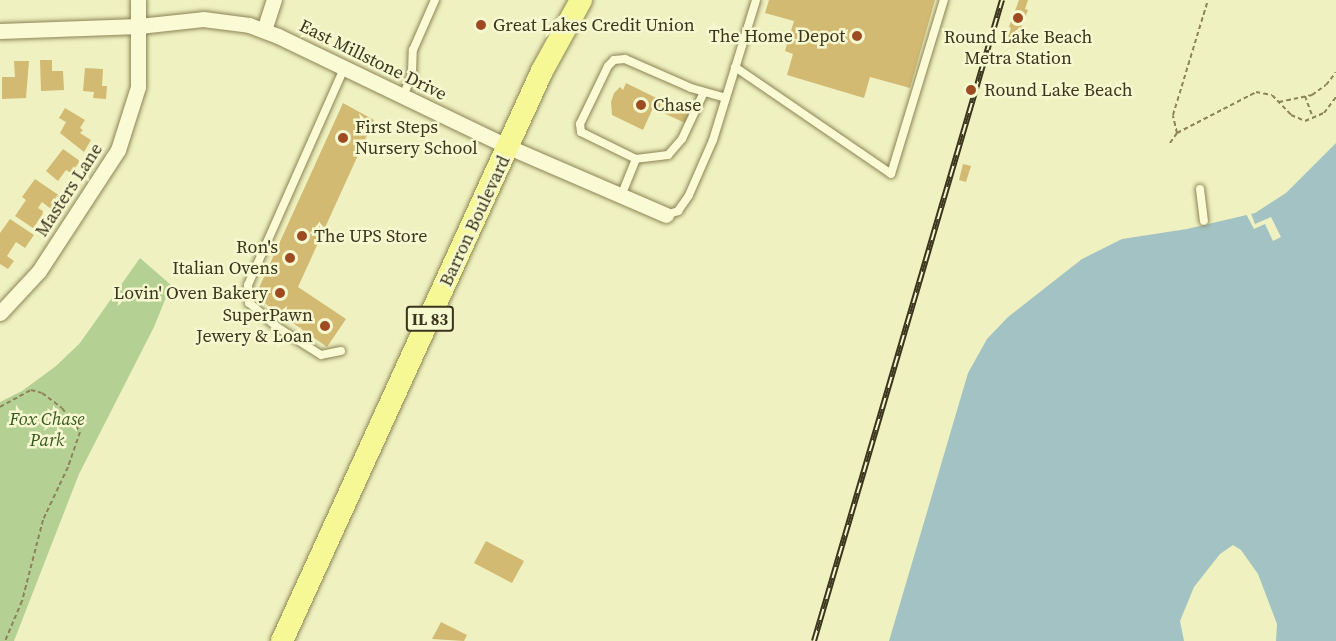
<!DOCTYPE html>
<style>
body{margin:0}
#map{position:relative;width:1336px;height:641px;overflow:hidden;background:#eff1c0;font-family:"Source Serif 4",serif}
div>[style]{position:absolute}
[style*='--x']{left:calc(var(--x)*1px);top:calc(var(--y)*1px);width:calc(var(--w)*1px);rotate:calc(var(--a)*1deg)}
.green>*{inset:0;background:#b4d093}
.water>*{inset:0;background:#a3c2c3}
.pier>*{inset:0;background:#eff1c0}
.building>*{inset:0;background:#d2ba73}
.path>*{height:2px;margin-top:-1px;transform-origin:0;background:repeating-linear-gradient(90deg,#8c8456 0 4.5px,transparent 0 7.5px)}
.roads{filter:drop-shadow(0 0 2px #8c8456) drop-shadow(0 0 2px #8c8456)}
.lane>*{height:8px;margin:-4px;padding:0 4px;transform-origin:4px;border-radius:4px;background:#fafbd4}
.street>*{height:15px;margin:-7.5px;padding:0 7.5px;transform-origin:7.5px;border-radius:7.5px;background:#fafbd4}
.primary>*{height:22px;margin:-11px;padding:0 11px;transform-origin:11px;border-radius:11px;background:#f5f894}
.rail>*{height:6px;margin-top:-3px;transform-origin:0;background:repeating-linear-gradient(90deg,#f6f8d0 0 11px,#3a351c 0 22px);box-sizing:border-box;border-block:2px solid #3a351c}
.dots>*{width:16px;height:16px;translate:-50% -50%;box-sizing:border-box;border:3px solid #f6f8d0;border-radius:50%}
span{translate:-50% -50%;white-space:nowrap;text-align:center;line-height:1.15;-webkit-text-stroke:5px #f6f8d0;paint-order:stroke}
.shield-label span{padding:2px 4px;background:#f6f8d0;border:2px solid;border-radius:4px;-webkit-text-stroke-width:0}
.shield-label{font-size:16px;color:#3a351c;font-weight:700}
.poi-label{font-size:18px;color:#3a351c}
.left{translate:0 -50%;text-align:left}
.right{translate:-100% -50%;text-align:right}
.street-label{font-size:18px;color:#3a351c}
.park-label{font-size:18px;color:#385821;font-style:italic}
</style>
<div id="map">
<div class="green">
<i style="clip-path:polygon(140px 258px,171px 285px,154px 327px,79px 474px,14px 641px,0 641px,0 402px,22px 391px,56px 366px,80px 343px)"></i>
</div>
<div class="water">
<i style="clip-path:polygon(1336px 143px,1336px 641px,1276px 641px,1277px 624px,1258px 574px,1241px 550px,1233px 545px,1220px 554px,1194px 587px,1180px 621px,1184px 641px,889px 641px,968px 373px,987px 339px,1008px 317px,1082px 259px,1122px 239px,1187px 229px,1255px 213px,1286px 193px)"></i>
</div>
<div class="pier">
<i style="clip-path:polygon(1250px 211px,1255px 224px,1271px 217px,1281px 237px,1273px 241px,1265px 224px,1254px 229px,1245px 212px)"></i>
</div>
<div class="building">
<i style="clip-path:polygon(769px 0,935px 0,910px 88px,870px 77px,864px 98px,787px 75px,793px 54px,785px 51px,794px 21px,765px 13px)"></i>
<i style="clip-path:polygon(1019px 0,1028px 0,1025px 9px,1028px 10px,1014px 46px,1006px 44px,1011px 28px,1009px 27px)"></i>
<i style="clip-path:polygon(40px 60px,52px 60px,52px 71px,63px 71px,64px 90px,41px 91px)"></i>
<i style="clip-path:polygon(14px 61px,29px 61px,26px 98px,2px 99px,2px 77px,15px 77px)"></i>
<i style="clip-path:polygon(85px 68px,103px 69px,102px 86px,107px 86px,106px 99px,93px 98px,94px 92px,83px 91px)"></i>
<i style="clip-path:polygon(626px 83px,689px 114px,685px 123px,653px 108px,643px 130px,612px 115px,611px 102px,614px 93px,620px 87px,623px 90px)"></i>
<i style="clip-path:polygon(343px 103px,374px 120px,298px 287px,346px 319px,327px 347px,263px 302px,258px 290px)"></i>
<i style="clip-path:polygon(65px 108px,85px 120px,80px 128px,83px 130px,80px 133px,91px 140px,84px 152px,60px 133px,66px 122px,59px 118px)"></i>
<i style="clip-path:polygon(63px 149px,80px 161px,71px 173px,66px 170px,58px 181px,46px 171px)"></i>
<i style="clip-path:polygon(963px 164px,971px 166px,966px 182px,959px 180px)"></i>
<i style="clip-path:polygon(35px 179px,60px 196px,51px 209px,42px 202px,38px 208px,43px 211px,42px 216px,33px 228px,15px 216px,26px 200px,22px 197px)"></i>
<i style="clip-path:polygon(10px 219px,34px 235px,25px 248px,16px 242px,7px 256px,14px 261px,8px 269px,0 264px,0 233px)"></i>
<i style="clip-path:polygon(486px 541px,524px 561px,512px 583px,474px 563px)"></i>
<i style="clip-path:polygon(441px 622px,467px 635px,464px 641px,432px 639px)"></i>
</div>
<div class="path">
<i style="--x:1305;--y:96;--w:23;--a:70"></i>
<i style="--x:1279;--y:102;--w:34;--a:-12"></i>
<i style="--x:1312;--y:95;--w:17;--a:-36"></i>
<i style="--x:1326;--y:85;--w:16;--a:-52"></i>
<i style="--x:1177;--y:133;--w:89;--a:-27.4"></i>
<i style="--x:1256;--y:92;--w:16;--a:11"></i>
<i style="--x:1272;--y:95;--w:28;--a:46"></i>
<i style="--x:1291;--y:115;--w:15;--a:23"></i>
<i style="--x:1305;--y:121;--w:21;--a:-23"></i>
<i style="--x:1324;--y:113;--w:20;--a:-53"></i>
<i style="--x:1170;--y:143;--w:12;--a:-55"></i>
<i style="--x:1177;--y:133;--w:18;--a:-103"></i>
<i style="--x:1173;--y:115;--w:120;--a:-73.1"></i>
<i style="--x:0;--y:407;--w:35;--a:-29"></i>
<i style="--x:31;--y:390;--w:11;--a:15"></i>
<i style="--x:42;--y:393;--w:25;--a:37"></i>
<i style="--x:62;--y:408;--w:30;--a:53"></i>
<i style="--x:80;--y:432;--w:37;--a:109"></i>
<i style="--x:68;--y:467;--w:59;--a:115.3"></i>
<i style="--x:43;--y:520;--w:84;--a:104.5"></i>
<i style="--x:22;--y:601;--w:43;--a:113"></i>
</div>
<div class="roads">
<div class="lane">
<i style="--x:735;--y:67;--w:189;--a:34.4"></i>
<i style="--x:891;--y:174;--w:182;--a:-73.1"></i>
<i style="--x:704;--y:92;--w:52;--a:115.1"></i>
<i style="--x:682;--y:139;--w:21;--a:131"></i>
<i style="--x:668;--y:155;--w:32;--a:173"></i>
<i style="--x:636;--y:159;--w:61;--a:-153.9"></i>
<i style="--x:581;--y:132;--w:8;--a:-97"></i>
<i style="--x:580;--y:124;--w:64;--a:-64.2"></i>
<i style="--x:608;--y:66;--w:8;--a:-45"></i>
<i style="--x:614;--y:60;--w:11;--a:-5"></i>
<i style="--x:625;--y:59;--w:72;--a:23.7"></i>
<i style="--x:691;--y:88;--w:36;--a:16"></i>
<i style="--x:403;--y:97;--w:26;--a:-69"></i>
<i style="--x:412;--y:73;--w:23;--a:-88"></i>
<i style="--x:413;--y:50;--w:55;--a:-66.3"></i>
<i style="--x:1200;--y:189;--w:32;--a:83"></i>
<i style="--x:621;--y:196;--w:40;--a:-68"></i>
<i style="--x:666;--y:215;--w:13;--a:-18"></i>
<i style="--x:678;--y:211;--w:19;--a:-55"></i>
<i style="--x:689;--y:195;--w:60;--a:-66.4"></i>
<i style="--x:713;--y:140;--w:146;--a:-72.9"></i>
<i style="--x:341;--y:351;--w:20;--a:169"></i>
<i style="--x:321;--y:355;--w:52;--a:-147.5"></i>
<i style="--x:277;--y:327;--w:37;--a:-139"></i>
<i style="--x:249;--y:303;--w:18;--a:-93"></i>
<i style="--x:248;--y:285;--w:237;--a:-66.1"></i>
</div>
<div class="street">
<i style="--x:264;--y:30;--w:32;--a:-72"></i>
<i style="--x:0;--y:31;--w:139;--a:-2.1"></i>
<i style="--x:139;--y:26;--w:64;--a:-6.2"></i>
<i style="--x:203;--y:19;--w:46;--a:7.4"></i>
<i style="--x:249;--y:25;--w:31;--a:21"></i>
<i style="--x:278;--y:36;--w:256;--a:25.7"></i>
<i style="--x:509;--y:147;--w:171;--a:23.4"></i>
<i style="--x:0;--y:313;--w:57;--a:-47.1"></i>
<i style="--x:39;--y:271;--w:145;--a:-56.9"></i>
<i style="--x:118;--y:150;--w:66;--a:-72.4"></i>
<i style="--x:138;--y:87;--w:87;--a:-90"></i>
</div>
<div class="primary">
<i style="--x:282;--y:641;--w:626;--a:-65.48"></i>
<i style="--x:542;--y:71;--w:81;--a:-61.2"></i>
</div>
</div>
<div class="rail">
<i style="--x:814;--y:641;--w:668;--a:-73.65"></i>
</div>
<div class="dots">
<i style="left:1018px;top:18px;background:#9f4b22"></i>
<i style="left:481px;top:25px;background:#9f4b22"></i>
<i style="left:857px;top:36px;background:#9f4b22"></i>
<i style="left:971px;top:90px;background:#9f4b22"></i>
<i style="left:641px;top:105px;background:#9f4b22"></i>
<i style="left:343px;top:138px;background:#9f4b22"></i>
<i style="left:302px;top:236px;background:#9f4b22"></i>
<i style="left:290px;top:258px;background:#9f4b22"></i>
<i style="left:280px;top:293px;background:#9f4b22"></i>
<i style="left:325px;top:326px;background:#9f4b22"></i>
</div>
<div class="shield-label">
<span style="left:430px;top:319px">IL 83</span>
</div>
<div class="poi-label">
<span class="left" style="left:493px;top:25px">Great Lakes Credit Union</span>
<span class="right" style="left:845px;top:36px">The Home Depot</span>
<span style="left:1018px;top:48px">Round Lake Beach<br>Metra Station</span>
<span class="left" style="left:984px;top:90px">Round Lake Beach</span>
<span class="left" style="left:653px;top:105px">Chase</span>
<span class="left" style="left:355px;top:138px">First Steps<br>Nursery School</span>
<span class="left" style="left:314px;top:236px">The UPS Store</span>
<span class="right" style="left:278px;top:258px">Ron's<br>Italian Ovens</span>
<span class="right" style="left:268px;top:293px">Lovin' Oven Bakery</span>
<span class="right" style="left:313px;top:326px">SuperPawn<br>Jewery &amp; Loan</span>
</div>
<div class="street-label">
<span style="left:373px;top:60px;rotate:26deg">East Millstone Drive</span>
<span style="left:69px;top:190px;rotate:-57deg">Masters Lane</span>
<span style="left:475px;top:221px;rotate:-65deg">Barron Boulevard</span>
</div>
<div class="park-label">
<span style="left:47px;top:430px">Fox Chase<br>Park</span>
</div>
</div>
